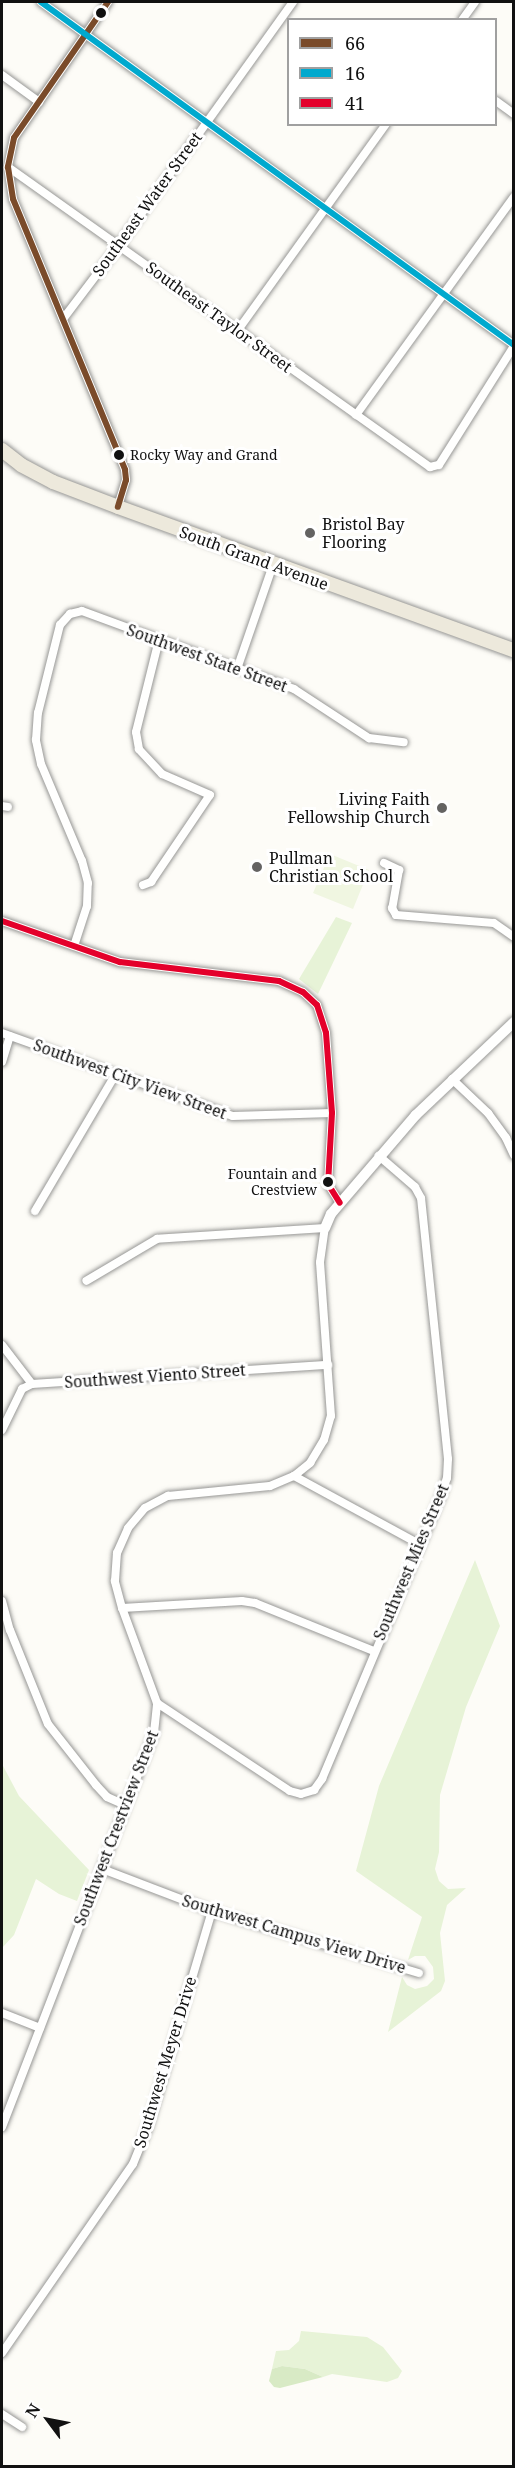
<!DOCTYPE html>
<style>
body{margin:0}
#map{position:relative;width:515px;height:2468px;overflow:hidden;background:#fdfcf7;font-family:"Noto Serif",serif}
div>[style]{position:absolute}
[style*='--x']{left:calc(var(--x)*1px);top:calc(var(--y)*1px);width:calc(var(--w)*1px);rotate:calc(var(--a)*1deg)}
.green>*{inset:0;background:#e7f3d7}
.forest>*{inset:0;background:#d8eac5}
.pitch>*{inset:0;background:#f0f6e1}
.roads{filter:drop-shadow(0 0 2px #979795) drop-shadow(0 0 2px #979795)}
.minor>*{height:8px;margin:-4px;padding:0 4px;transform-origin:4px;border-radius:4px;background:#fffffe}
.tertiary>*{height:10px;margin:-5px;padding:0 5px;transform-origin:5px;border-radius:5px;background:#fffffe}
.primary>*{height:14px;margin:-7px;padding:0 7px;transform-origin:7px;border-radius:7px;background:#ede9dc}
.bus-1>*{height:6px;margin:-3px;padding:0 3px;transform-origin:3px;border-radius:3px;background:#7a4b2a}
.bus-2>*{height:6px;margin:-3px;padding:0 3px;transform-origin:3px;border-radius:3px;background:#00a9ce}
.bus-3>*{height:6px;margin:-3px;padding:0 3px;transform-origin:3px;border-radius:3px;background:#e4002b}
.dots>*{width:16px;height:16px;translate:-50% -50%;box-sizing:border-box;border:3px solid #fff;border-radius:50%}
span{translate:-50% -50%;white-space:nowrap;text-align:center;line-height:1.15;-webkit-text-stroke:6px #fff;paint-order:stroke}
.bus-label{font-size:14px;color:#111}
.left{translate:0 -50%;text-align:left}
.right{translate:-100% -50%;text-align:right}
.street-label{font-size:16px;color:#111}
.poi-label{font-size:16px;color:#111}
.frame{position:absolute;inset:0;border:3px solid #111;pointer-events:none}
.legend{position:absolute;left:287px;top:18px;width:210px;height:108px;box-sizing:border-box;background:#fff;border:2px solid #a0a0a0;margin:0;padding:8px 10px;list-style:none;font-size:18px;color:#111}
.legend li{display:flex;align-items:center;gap:12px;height:30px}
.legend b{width:30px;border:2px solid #a0a0a0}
.north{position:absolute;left:18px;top:2390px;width:60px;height:60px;-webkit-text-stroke:4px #fff;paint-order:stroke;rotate:302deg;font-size:16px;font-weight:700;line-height:24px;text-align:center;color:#111}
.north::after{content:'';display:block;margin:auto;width:21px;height:27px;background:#111;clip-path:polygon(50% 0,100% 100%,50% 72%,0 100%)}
</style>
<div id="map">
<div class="green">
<i style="clip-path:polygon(336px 917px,352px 923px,318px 994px,299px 979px)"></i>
<i style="clip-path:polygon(475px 1560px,500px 1626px,466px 1707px,440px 1795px,439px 1852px,435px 1869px,439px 1881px,448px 1889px,466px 1888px,447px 1905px,440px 1933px,445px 1981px,441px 1991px,388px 2032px,402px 1977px,407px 1985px,415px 1989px,427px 1986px,434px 1979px,433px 1967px,425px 1956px,415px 1956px,408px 1960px,422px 1917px,356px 1871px,379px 1786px)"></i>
<i style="clip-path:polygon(2px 1764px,19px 1796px,89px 1870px,77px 1901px,59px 1894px,36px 1879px,14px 1935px,2px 1948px)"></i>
<i style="clip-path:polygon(301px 2331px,367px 2337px,383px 2347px,402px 2371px,398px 2378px,387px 2382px,332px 2374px,323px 2377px,305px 2369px,282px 2366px,272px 2369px,276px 2351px,289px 2350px,299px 2341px)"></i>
</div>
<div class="forest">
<i style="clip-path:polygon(282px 2366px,305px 2369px,323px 2377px,280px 2388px,274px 2387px,269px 2381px,272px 2369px)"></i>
</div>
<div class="pitch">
<i style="clip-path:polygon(330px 854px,369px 870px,353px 909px,313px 893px)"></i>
</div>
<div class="roads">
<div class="minor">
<i style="--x:41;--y:2;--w:584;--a:35.95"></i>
<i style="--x:108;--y:2;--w:165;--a:124.7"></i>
<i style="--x:14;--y:138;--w:30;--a:102"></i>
<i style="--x:8;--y:167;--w:32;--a:81"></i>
<i style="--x:13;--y:199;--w:293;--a:67.5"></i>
<i style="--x:125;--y:470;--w:10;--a:84"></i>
<i style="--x:126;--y:480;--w:28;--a:107"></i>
<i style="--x:462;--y:20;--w:22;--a:-54"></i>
<i style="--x:2;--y:75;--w:46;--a:36.1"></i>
<i style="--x:496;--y:101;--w:22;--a:36"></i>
<i style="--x:8;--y:167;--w:518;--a:35.41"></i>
<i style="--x:430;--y:467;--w:9;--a:-13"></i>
<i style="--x:439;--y:465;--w:141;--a:-57.8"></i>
<i style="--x:63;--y:319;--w:93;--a:-52.9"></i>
<i style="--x:119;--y:245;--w:299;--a:-54.4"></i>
<i style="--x:238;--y:330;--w:254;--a:-54.3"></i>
<i style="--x:356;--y:415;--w:269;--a:-54.1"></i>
<i style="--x:237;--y:669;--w:110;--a:-70.9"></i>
<i style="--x:2;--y:806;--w:6;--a:9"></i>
<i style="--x:384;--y:863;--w:17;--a:25"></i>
<i style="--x:399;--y:870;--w:39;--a:100"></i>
<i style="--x:392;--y:908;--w:8;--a:60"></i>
<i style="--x:396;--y:915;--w:98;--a:4.7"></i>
<i style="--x:494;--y:923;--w:24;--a:35"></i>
<i style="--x:143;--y:885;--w:9;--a:-21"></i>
<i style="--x:151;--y:882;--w:105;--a:-55.9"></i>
<i style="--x:210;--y:795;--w:52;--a:-156.4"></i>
<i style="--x:162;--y:774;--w:34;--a:-133"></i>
<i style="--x:139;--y:749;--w:17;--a:-100"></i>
<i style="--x:136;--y:732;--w:95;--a:-76"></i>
<i style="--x:2;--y:921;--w:125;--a:19.2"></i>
<i style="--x:120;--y:962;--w:160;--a:6.8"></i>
<i style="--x:279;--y:981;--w:26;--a:25"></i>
<i style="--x:303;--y:992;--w:19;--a:43"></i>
<i style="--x:317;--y:1005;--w:29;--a:72"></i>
<i style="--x:326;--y:1033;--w:80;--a:85.7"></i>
<i style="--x:332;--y:1113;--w:71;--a:93.2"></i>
<i style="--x:328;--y:1184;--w:22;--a:58"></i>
<i style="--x:74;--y:946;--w:42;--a:-72"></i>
<i style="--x:87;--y:906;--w:23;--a:-88"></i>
<i style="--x:88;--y:883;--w:23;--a:-105"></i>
<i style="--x:82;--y:861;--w:105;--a:-112.9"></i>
<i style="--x:41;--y:764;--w:25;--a:-102"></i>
<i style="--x:36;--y:740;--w:27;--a:-86"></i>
<i style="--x:38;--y:713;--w:91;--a:-76"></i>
<i style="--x:60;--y:625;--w:15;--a:-48"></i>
<i style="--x:70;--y:614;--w:12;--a:-14"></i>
<i style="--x:82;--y:611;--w:226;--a:20.2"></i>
<i style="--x:294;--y:689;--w:90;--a:33.2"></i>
<i style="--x:369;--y:738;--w:35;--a:7"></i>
<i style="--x:2;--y:1033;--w:245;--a:19.8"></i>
<i style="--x:233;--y:1116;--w:99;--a:-1.7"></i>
<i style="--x:2;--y:1062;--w:27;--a:-73"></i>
<i style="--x:452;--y:1079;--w:50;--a:43.4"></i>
<i style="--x:488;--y:1113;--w:31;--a:54"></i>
<i style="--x:506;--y:1138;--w:19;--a:65"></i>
<i style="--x:35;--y:1211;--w:158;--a:-59.5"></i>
<i style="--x:2;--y:1345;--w:49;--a:52.4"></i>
<i style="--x:2;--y:1430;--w:46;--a:-64"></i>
<i style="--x:22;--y:1389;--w:11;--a:-27"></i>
<i style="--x:32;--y:1384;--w:297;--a:-3.7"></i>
<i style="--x:294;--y:1476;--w:142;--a:28.5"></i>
<i style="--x:2;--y:1601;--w:30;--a:75"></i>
<i style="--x:10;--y:1630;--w:101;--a:68"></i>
<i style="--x:48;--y:1724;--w:78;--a:51.8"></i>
<i style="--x:96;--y:1785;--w:16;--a:47"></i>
<i style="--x:107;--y:1797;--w:20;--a:24"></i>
<i style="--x:122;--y:1608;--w:120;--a:-3.3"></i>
<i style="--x:242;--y:1601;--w:13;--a:9"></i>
<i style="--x:255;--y:1603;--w:128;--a:22"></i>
<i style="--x:157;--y:1703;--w:159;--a:33.5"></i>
<i style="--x:290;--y:1791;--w:11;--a:15"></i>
<i style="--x:301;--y:1794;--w:14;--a:-17"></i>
<i style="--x:314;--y:1790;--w:14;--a:-54"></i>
<i style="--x:322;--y:1779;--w:307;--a:-67.2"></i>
<i style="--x:441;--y:1496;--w:19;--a:-72"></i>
<i style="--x:447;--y:1478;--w:19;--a:-87"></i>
<i style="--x:448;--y:1459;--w:262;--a:-95.9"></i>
<i style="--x:421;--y:1198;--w:13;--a:-119"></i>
<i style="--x:415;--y:1187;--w:48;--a:-139.3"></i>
<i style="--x:102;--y:1869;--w:118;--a:20.9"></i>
<i style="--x:212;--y:1911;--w:216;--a:16.7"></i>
<i style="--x:2;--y:2013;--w:41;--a:21.5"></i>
<i style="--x:2;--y:2127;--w:422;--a:-68.9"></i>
<i style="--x:154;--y:1733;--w:30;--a:-84"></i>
<i style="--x:157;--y:1703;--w:101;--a:-110.2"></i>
<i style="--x:122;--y:1608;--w:28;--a:-105"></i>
<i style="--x:115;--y:1581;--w:28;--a:-86"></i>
<i style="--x:117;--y:1553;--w:27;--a:-66"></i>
<i style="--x:128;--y:1528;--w:26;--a:-50"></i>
<i style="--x:145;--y:1508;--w:26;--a:-28"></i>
<i style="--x:168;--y:1496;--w:102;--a:-5.6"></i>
<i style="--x:270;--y:1486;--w:26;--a:-23"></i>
<i style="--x:294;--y:1476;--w:21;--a:-39"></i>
<i style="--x:310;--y:1463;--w:27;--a:-59"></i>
<i style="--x:324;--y:1440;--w:25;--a:-74"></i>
<i style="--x:331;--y:1416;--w:154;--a:-94.1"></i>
<i style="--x:320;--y:1262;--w:34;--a:-82"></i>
<i style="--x:325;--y:1228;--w:168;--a:176.3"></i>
<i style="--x:157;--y:1239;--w:82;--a:149.4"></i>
<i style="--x:2;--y:2353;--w:230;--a:-55.3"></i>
<i style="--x:133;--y:2164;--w:40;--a:-68"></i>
<i style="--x:148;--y:2127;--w:225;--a:-73.5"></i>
<i style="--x:2;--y:2414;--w:24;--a:33"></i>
</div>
<div class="tertiary">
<i style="--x:325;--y:1228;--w:15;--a:-67"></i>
<i style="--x:331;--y:1214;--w:130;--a:-49.4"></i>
<i style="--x:416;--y:1115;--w:135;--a:-43.5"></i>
</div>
<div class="primary">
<i style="--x:2;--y:450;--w:24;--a:38"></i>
<i style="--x:21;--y:465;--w:36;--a:28"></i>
<i style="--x:53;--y:482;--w:70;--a:21"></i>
<i style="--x:118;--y:507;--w:421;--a:19.9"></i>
</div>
</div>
<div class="bus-1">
<i style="--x:108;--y:2;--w:165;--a:124.7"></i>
<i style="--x:14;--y:138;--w:30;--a:102"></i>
<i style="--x:8;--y:167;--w:32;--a:81"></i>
<i style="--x:13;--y:199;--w:293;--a:67.5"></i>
<i style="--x:125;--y:470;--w:10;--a:84"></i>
<i style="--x:126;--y:480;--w:28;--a:107"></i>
</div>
<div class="bus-2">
<i style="--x:41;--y:2;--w:584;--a:35.95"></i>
</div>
<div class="bus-3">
<i style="--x:2;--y:921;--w:125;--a:19.2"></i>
<i style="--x:120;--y:962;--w:160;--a:6.8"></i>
<i style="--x:279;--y:981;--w:26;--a:25"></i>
<i style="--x:303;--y:992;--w:19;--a:43"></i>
<i style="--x:317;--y:1005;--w:29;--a:72"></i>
<i style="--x:326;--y:1033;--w:80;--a:85.7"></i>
<i style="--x:332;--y:1113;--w:71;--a:93.2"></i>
<i style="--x:328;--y:1184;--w:22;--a:58"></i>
</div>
<div class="dots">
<i style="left:101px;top:13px;background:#111"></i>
<i style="left:119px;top:455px;background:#111"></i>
<i style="left:310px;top:533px;background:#646362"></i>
<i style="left:442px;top:808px;background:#646362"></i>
<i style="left:257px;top:867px;background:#646362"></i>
<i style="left:328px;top:1182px;background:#111"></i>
</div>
<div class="bus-label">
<span class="left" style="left:130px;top:455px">Rocky Way and Grand</span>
<span class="right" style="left:317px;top:1182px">Fountain and<br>Crestview</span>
</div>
<div class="street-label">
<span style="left:147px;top:204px;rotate:-54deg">Southeast Water Street</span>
<span style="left:219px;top:317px;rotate:36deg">Southeast Taylor Street</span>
<span style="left:254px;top:558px;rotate:20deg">South Grand Avenue</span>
<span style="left:207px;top:658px;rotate:20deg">Southwest State Street</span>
<span style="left:130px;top:1079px;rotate:20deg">Southwest City View Street</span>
<span style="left:155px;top:1376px;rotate:-4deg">Southwest Viento Street</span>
<span style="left:411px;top:1562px;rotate:-67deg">Southwest Mies Street</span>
<span style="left:116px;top:1828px;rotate:-69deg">Southwest Crestview Street</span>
<span style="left:294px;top:1934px;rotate:17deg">Southwest Campus View Drive</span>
<span style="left:165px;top:2062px;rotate:-73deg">Southwest Meyer Drive</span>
</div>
<div class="poi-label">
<span class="left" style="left:322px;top:533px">Bristol Bay<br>Flooring</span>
<span class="right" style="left:430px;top:808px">Living Faith<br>Fellowship Church</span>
<span class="left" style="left:269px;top:867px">Pullman<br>Christian School</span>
</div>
<div class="frame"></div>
<ul class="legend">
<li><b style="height:8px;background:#7a4b2a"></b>66</li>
<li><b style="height:8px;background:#00a9ce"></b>16</li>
<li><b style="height:8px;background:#e4002b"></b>41</li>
</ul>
<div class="north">N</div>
</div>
